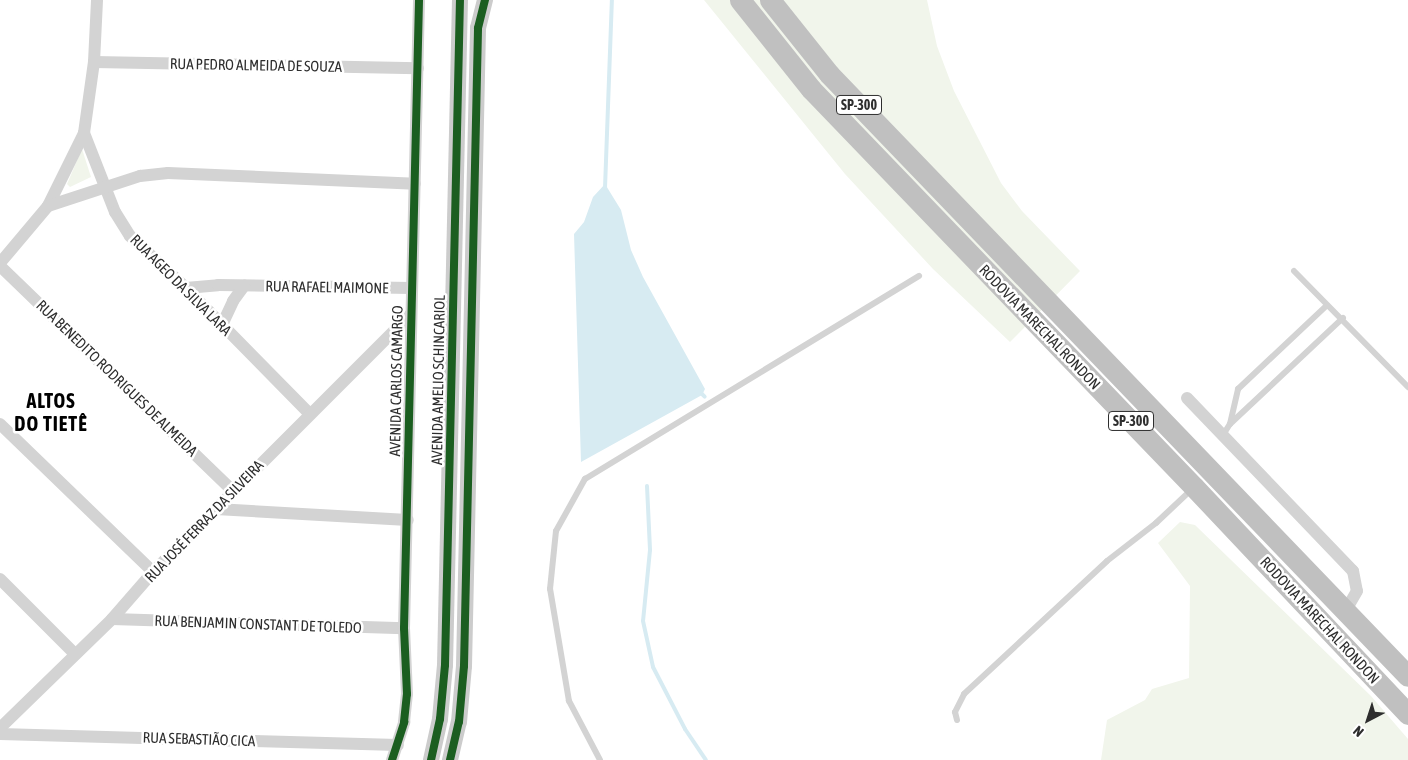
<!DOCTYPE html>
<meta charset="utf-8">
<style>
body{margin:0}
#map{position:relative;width:1408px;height:760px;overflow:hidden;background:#fff;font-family:"Asap Condensed",sans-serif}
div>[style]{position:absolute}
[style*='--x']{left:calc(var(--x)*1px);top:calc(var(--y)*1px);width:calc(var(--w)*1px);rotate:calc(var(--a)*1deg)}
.green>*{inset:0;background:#f1f5eb}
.water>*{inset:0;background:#d7ebf2}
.stream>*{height:4px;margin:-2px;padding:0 2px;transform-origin:2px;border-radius:2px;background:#d7ebf2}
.lane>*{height:6px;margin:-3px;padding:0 3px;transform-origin:3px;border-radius:3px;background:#d3d3d3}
.street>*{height:12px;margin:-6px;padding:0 6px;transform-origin:6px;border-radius:6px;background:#d3d3d3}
.secondary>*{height:16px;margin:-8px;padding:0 8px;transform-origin:8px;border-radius:8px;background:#ccc}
.highway>*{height:21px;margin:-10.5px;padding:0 10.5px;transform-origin:10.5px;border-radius:10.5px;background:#c0c0c0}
.cycleway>*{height:8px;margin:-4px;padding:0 4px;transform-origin:4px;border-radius:4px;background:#1b5e20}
span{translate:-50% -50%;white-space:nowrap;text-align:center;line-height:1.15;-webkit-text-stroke:5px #fff;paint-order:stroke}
.shield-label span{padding:1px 4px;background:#fff;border:1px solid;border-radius:4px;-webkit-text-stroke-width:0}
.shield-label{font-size:14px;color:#2e2e2e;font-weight:700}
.street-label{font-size:15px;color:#2e2e2e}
.district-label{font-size:20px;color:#000;font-weight:700;letter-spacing:1px}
.north{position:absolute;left:1343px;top:695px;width:50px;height:50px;-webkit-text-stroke:4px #fff;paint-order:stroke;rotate:220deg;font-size:14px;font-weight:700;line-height:20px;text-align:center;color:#2e2e2e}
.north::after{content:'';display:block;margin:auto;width:18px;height:22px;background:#2e2e2e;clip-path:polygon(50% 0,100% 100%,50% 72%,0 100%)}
</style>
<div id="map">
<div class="green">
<i style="clip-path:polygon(704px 0,927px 0,937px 46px,954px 91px,1001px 183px,1022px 211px,1080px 271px,1010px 342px,933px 269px,845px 174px)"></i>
<i style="clip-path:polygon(82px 149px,91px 177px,70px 187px,67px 184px)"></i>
<i style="clip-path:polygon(1180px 522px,1195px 525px,1371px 696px,1408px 739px,1408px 760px,1101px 760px,1107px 720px,1145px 700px,1152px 689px,1189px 678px,1190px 586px,1158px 543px)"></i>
</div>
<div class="water">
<i style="clip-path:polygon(605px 184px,621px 210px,631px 250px,643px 277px,705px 389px,702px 395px,581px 462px,574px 234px,584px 222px,593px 197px)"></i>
</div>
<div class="stream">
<i style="--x:605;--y:188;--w:188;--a:-87.9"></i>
<i style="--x:699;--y:391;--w:8;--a:45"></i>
<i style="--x:647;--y:486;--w:64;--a:87.3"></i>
<i style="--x:650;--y:550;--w:71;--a:95.6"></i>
<i style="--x:643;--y:621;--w:47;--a:77.7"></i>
<i style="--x:653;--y:667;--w:70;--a:62.7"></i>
<i style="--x:685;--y:729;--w:37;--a:56"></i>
</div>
<div class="lane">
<i style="--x:1294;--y:271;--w:163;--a:45.5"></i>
<i style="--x:1230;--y:424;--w:155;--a:-43.2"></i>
<i style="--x:1223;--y:435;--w:13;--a:-58"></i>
<i style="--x:1230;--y:424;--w:36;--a:-77"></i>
<i style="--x:1238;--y:389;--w:122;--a:-43.3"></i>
<i style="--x:957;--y:720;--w:8;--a:-104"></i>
<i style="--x:955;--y:712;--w:20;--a:-63"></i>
<i style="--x:964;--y:694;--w:195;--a:-42.9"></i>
<i style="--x:1107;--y:561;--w:62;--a:-37.8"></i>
<i style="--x:1156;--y:523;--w:48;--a:-43.3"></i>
<i style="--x:600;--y:760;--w:67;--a:-117.7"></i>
<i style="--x:569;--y:701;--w:114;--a:-99.6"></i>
<i style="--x:550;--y:589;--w:58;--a:-84.1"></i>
<i style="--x:556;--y:531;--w:60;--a:-60.9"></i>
<i style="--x:585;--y:479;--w:391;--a:-31.3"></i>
</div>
<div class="street">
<i style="--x:94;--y:62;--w:324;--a:1.1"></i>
<i style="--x:84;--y:133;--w:85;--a:68.6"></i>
<i style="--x:115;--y:212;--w:28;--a:58"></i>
<i style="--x:130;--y:236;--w:76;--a:42.9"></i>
<i style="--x:186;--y:288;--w:177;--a:45.5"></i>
<i style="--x:48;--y:206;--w:81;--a:-63.7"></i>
<i style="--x:84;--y:133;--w:72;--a:-82"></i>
<i style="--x:94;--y:62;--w:62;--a:-87.2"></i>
<i style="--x:0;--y:263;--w:75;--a:-49.9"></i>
<i style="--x:48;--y:206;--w:97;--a:-18.1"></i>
<i style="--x:140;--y:176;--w:28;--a:-6"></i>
<i style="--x:168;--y:173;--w:247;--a:2.5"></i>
<i style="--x:0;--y:266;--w:324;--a:44"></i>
<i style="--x:186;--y:288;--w:32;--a:-5"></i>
<i style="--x:218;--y:285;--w:193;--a:0.9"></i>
<i style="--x:222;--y:325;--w:26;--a:-65"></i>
<i style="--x:233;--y:301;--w:19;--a:-54"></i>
<i style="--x:1187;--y:398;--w:240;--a:46.2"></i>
<i style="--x:1353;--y:571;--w:20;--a:79"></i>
<i style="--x:1357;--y:591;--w:22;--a:120"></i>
<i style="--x:0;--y:424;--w:213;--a:44"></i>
<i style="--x:216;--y:509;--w:192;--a:3.3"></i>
<i style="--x:0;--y:579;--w:106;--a:45"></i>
<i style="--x:112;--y:619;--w:292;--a:1.8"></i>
<i style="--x:0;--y:728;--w:156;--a:-44.2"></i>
<i style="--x:112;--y:619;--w:62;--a:-48.9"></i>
<i style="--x:153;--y:572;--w:363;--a:-45"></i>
<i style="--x:0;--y:734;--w:398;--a:1.6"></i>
<i style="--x:392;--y:760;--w:40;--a:-72"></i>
<i style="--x:404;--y:722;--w:28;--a:-84"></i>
<i style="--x:407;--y:694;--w:66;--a:-92.6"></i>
<i style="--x:404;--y:628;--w:628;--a:-88.63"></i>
</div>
<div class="secondary">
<i style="--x:431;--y:760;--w:42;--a:-77.6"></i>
<i style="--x:440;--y:719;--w:54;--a:-84.7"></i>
<i style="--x:445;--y:665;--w:665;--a:-88.71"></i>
<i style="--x:450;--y:760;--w:39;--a:-77"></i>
<i style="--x:459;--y:722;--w:56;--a:-84.9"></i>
<i style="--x:464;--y:666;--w:638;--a:-88.74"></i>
<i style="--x:478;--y:28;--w:29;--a:-76"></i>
</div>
<div class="highway">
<i style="--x:740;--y:0;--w:114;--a:51.4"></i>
<i style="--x:811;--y:89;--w:552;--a:46.1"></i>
<i style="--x:1194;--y:487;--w:312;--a:46.7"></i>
<i style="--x:770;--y:0;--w:95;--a:51.4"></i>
<i style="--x:829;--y:74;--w:835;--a:46.12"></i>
</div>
<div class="cycleway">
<i style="--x:392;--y:760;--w:40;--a:-72"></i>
<i style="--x:404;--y:722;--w:28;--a:-84"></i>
<i style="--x:407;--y:694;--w:66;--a:-92.6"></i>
<i style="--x:404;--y:628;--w:628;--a:-88.63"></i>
<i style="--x:431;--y:760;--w:42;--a:-77.6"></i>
<i style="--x:440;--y:719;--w:54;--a:-84.7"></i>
<i style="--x:445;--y:665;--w:665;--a:-88.71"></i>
<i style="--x:450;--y:760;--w:39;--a:-77"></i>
<i style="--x:459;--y:722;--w:56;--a:-84.9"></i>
<i style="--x:464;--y:666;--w:638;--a:-88.74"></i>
<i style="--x:478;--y:28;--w:29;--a:-76"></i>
</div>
<div class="shield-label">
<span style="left:859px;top:105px">SP-300</span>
<span style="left:1131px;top:421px">SP-300</span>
</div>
<div class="street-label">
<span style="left:256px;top:65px;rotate:1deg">RUA PEDRO ALMEIDA DE SOUZA</span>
<span style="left:181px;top:285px;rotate:45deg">RUA AGEO DA SILVA LARA</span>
<span style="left:327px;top:287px;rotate:1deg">RUA RAFAEL MAIMONE</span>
<span style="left:1040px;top:327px;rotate:46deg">RODOVIA MARECHAL RONDON</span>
<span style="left:117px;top:378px;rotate:44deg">RUA BENEDITO RODRIGUES DE ALMEIDA</span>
<span style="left:438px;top:380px;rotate:-89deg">AVENIDA AMELIO SCHINCARIOL</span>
<span style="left:396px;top:381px;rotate:-89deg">AVENIDA CARLOS CAMARGO</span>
<span style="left:204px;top:521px;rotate:-46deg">RUA JOSÉ FERRAZ DA SILVEIRA</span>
<span style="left:1320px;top:620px;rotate:47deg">RODOVIA MARECHAL RONDON</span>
<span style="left:258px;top:624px;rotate:2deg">RUA BENJAMIN CONSTANT DE TOLEDO</span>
<span style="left:199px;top:739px;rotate:2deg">RUA SEBASTIÃO CICA</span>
</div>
<div class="district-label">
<span style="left:51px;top:412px">ALTOS<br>DO TIETÊ</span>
</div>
<div class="north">N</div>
</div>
